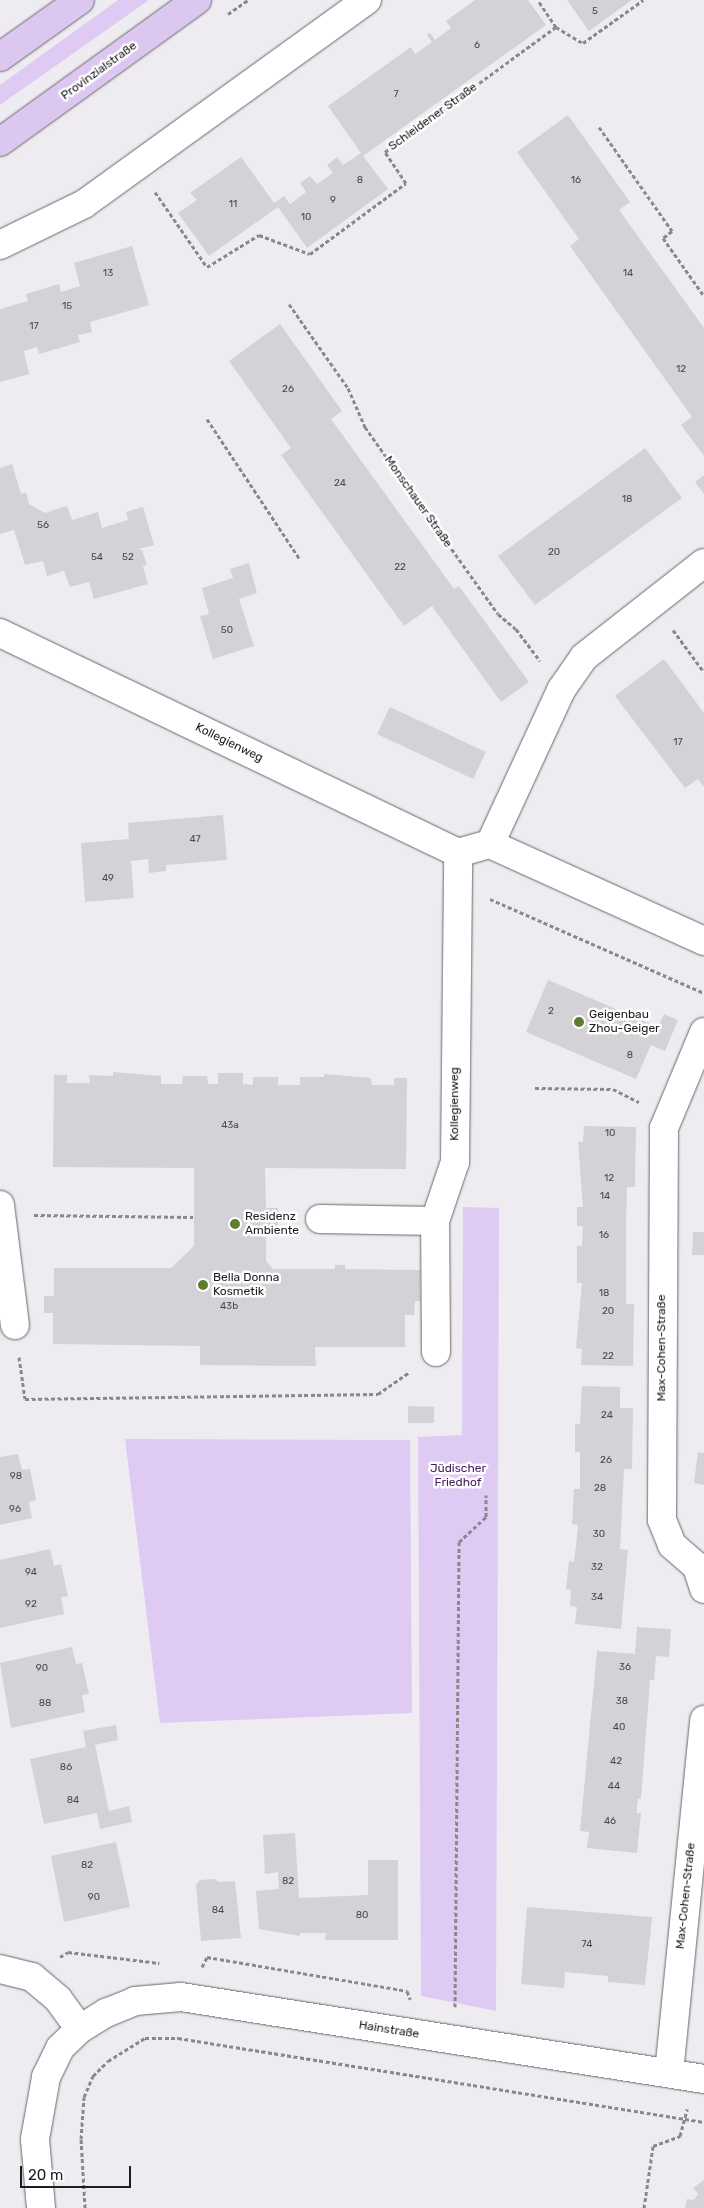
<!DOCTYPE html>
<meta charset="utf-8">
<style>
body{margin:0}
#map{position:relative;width:704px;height:2208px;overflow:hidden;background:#eeecf1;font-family:Rubik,sans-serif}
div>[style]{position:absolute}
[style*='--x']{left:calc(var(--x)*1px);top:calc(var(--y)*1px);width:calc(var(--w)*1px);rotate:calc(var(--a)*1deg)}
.green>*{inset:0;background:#dfcaf4}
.building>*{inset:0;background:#d4d1d7}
.path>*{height:3px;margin-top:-1.5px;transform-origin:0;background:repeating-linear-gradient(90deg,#8a888c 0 4px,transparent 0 6.5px)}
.roads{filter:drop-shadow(0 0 1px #68666b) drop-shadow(0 0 1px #68666b)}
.minor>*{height:28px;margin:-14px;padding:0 14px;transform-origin:14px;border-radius:14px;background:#fff}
.major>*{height:28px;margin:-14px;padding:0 14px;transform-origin:14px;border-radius:14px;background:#dcc7f1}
.dots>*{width:14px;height:14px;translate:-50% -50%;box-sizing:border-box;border:2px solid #fff;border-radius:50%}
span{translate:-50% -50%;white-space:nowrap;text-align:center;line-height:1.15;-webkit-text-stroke:5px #fff;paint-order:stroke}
.number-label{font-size:10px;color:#4b494c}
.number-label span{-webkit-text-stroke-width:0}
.street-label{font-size:12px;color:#1d1c1e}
.poi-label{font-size:12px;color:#1d1c1e}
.left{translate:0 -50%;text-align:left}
.park-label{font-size:12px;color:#431b60}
.scale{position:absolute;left:20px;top:2166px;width:111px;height:22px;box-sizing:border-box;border:2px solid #1d1c1e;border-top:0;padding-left:6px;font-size:15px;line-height:18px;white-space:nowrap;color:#1d1c1e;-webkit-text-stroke:4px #fff;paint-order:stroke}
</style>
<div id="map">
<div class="green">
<i style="clip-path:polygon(118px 0,149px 0,0 105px,0 85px)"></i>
<i style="clip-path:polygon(463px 1207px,499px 1208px,496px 2011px,421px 1996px,418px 1437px,462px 1435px)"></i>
<i style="clip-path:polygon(125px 1439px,410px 1440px,412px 1713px,160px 1723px)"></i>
</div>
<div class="building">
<i style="clip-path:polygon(475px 0,528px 0,546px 25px,363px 156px,388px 189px,307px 248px,278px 207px,209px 256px,178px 213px,197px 200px,190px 193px,241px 157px,274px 203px,284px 196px,290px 204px,306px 192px,300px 183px,310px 176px,317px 184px,333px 173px,327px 165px,337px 157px,343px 165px,361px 153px,328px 106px,411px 47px,415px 54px,432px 42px,427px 35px,430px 33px,435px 40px,451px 28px,446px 21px)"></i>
<i style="clip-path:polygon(567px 0,632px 0,589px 31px)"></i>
<i style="clip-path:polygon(568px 115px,630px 202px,619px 210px,704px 328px,704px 456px,681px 425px,692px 417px,570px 246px,579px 239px,517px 152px)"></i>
<i style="clip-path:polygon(132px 246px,149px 305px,90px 322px,93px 338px,92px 332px,78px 335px,80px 342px,39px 354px,37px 347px,24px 351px,29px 374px,0 382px,0 309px,28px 301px,26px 294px,59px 284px,61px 292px,80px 286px,74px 263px)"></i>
<i style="clip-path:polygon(280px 324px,342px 411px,331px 419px,454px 589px,459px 586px,529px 682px,501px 702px,432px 606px,404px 626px,281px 455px,291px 448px,229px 361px)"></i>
<i style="clip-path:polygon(645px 448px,682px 498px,535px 605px,498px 556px)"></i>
<i style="clip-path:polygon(12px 464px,21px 494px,26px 492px,29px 504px,45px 513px,67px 506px,72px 520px,98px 512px,102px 528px,128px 520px,126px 512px,143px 507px,154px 545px,138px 549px,142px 550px,147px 565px,143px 566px,148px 584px,94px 599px,89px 582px,70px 587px,64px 571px,47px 576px,43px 561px,25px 565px,14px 530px,0 534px,0 468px)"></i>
<i style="clip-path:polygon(704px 475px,704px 494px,695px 482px)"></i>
<i style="clip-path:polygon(249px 563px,257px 593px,239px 599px,254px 646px,213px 659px,200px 616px,209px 614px,202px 588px,233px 578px,230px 569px)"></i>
<i style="clip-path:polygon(664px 659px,704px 713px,704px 787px,698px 779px,685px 788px,615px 696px)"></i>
<i style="clip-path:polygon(390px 707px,486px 752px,473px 779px,377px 734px)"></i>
<i style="clip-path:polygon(223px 815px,227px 860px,166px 865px,166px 871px,149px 873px,148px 859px,131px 861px,134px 898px,85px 902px,81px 843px,129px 839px,128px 823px)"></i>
<i style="clip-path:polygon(548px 980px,658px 1027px,664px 1014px,678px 1020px,665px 1051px,651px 1045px,636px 1079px,526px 1032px)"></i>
<i style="clip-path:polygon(113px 1072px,161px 1076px,161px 1084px,182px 1084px,183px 1076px,207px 1076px,208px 1084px,218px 1084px,218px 1073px,243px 1073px,243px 1084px,253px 1085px,253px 1077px,278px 1077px,278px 1085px,300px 1085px,300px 1077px,324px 1077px,324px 1074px,371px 1078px,372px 1085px,394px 1085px,394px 1078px,407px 1078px,406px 1169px,265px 1168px,266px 1208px,278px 1208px,278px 1230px,266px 1230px,266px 1261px,273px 1269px,335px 1269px,335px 1265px,345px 1265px,345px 1269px,420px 1270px,420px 1301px,415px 1301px,414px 1315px,405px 1315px,405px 1347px,315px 1347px,316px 1366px,200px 1365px,200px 1346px,53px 1344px,53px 1313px,44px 1313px,44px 1296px,54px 1296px,54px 1268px,171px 1268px,194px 1246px,194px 1168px,53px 1167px,54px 1075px,67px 1075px,67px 1083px,90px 1083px,89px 1075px,113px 1076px)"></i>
<i style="clip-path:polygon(584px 1126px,636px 1127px,635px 1187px,627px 1187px,626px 1226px,626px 1304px,634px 1304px,633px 1366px,581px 1365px,582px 1349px,576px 1348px,582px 1283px,577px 1283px,577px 1246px,582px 1246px,583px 1226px,577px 1226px,577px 1207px,583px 1207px,578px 1142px,583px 1142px)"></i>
<i style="clip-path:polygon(693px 1232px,704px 1232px,704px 1255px,692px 1255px)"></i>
<i style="clip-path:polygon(582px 1386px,620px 1387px,620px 1408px,633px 1408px,632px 1469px,624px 1469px,620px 1549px,628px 1550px,621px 1629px,575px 1624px,577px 1607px,570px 1606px,571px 1590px,566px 1589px,569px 1561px,574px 1562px,576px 1545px,578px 1525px,572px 1524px,574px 1489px,580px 1489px,580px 1452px,575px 1452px,575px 1424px,580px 1424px)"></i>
<i style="clip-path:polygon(408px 1406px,434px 1407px,434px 1423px,408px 1423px)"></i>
<i style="clip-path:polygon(698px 1452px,704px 1453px,704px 1485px,694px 1483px)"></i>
<i style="clip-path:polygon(18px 1454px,22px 1470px,30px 1469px,33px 1484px,36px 1500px,29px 1502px,32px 1518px,0 1525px,0 1457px)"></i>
<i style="clip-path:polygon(50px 1549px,54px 1566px,61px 1564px,68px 1596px,61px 1597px,64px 1614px,0 1628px,0 1560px)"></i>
<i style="clip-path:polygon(637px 1627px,671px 1629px,669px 1657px,656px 1656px,654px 1680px,650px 1680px,641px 1799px,638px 1799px,637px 1806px,637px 1813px,641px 1813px,637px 1853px,587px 1848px,589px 1832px,580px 1831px,597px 1651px,635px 1654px)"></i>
<i style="clip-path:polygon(72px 1647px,76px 1664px,82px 1663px,89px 1694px,82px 1695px,85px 1712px,11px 1728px,0 1663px)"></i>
<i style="clip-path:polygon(116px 1725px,118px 1740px,95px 1745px,109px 1811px,129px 1806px,132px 1822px,100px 1829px,97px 1813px,44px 1824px,30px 1759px,86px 1747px,83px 1731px)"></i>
<i style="clip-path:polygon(295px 1833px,299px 1898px,368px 1895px,368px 1860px,398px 1860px,398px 1940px,325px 1940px,326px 1933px,300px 1933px,300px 1936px,259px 1929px,256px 1891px,279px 1889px,278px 1872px,265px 1874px,263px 1835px)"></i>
<i style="clip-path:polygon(116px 1842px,130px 1907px,64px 1922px,51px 1856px)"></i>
<i style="clip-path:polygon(214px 1879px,219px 1882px,235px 1881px,241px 1938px,201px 1941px,196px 1885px,200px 1880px)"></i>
<i style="clip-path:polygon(527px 1907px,652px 1917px,645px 1985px,608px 1982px,608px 1976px,565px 1972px,564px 1988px,521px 1984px)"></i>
<i style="clip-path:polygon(704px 2180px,704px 2208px,685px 2208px,687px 2199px,694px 2200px,698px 2194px,693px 2188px)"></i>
</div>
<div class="path">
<i style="--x:228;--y:14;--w:24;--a:-35"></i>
<i style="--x:556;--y:27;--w:31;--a:31"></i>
<i style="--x:583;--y:43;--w:74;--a:-35.6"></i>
<i style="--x:599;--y:127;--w:127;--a:54.9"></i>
<i style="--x:672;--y:231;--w:11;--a:142"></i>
<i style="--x:663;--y:238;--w:71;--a:54.7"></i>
<i style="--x:155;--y:192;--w:91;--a:55.3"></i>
<i style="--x:207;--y:267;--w:61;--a:-31.6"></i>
<i style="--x:259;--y:235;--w:54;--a:20.4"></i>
<i style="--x:310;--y:254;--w:119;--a:-36.5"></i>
<i style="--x:406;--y:183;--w:37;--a:-124"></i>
<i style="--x:385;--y:152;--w:212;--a:-36.2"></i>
<i style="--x:556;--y:27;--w:32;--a:-124"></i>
<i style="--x:289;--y:304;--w:103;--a:54.9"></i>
<i style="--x:348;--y:388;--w:43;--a:66.4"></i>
<i style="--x:365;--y:427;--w:229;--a:54.6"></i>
<i style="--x:498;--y:614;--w:23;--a:40"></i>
<i style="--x:516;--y:629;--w:40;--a:53"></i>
<i style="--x:207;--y:419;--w:167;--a:56.5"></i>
<i style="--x:673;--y:630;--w:52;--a:53.6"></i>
<i style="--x:490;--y:899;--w:234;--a:23.7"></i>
<i style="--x:535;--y:1088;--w:78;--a:0.7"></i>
<i style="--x:613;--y:1089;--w:29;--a:27"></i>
<i style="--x:34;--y:1215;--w:159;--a:0.7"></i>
<i style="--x:277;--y:1218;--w:10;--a:0"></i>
<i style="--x:19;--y:1357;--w:42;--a:81.9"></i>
<i style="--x:25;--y:1399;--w:353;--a:-0.8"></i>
<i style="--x:378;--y:1394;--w:38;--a:-35"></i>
<i style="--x:60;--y:1957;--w:9;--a:-32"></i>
<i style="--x:68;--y:1952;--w:92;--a:6.9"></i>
<i style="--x:202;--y:1967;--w:11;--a:-63"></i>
<i style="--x:207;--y:1957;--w:203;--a:9.6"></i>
<i style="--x:407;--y:1991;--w:9;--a:69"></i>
<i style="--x:455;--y:2007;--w:465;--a:-89.5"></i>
<i style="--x:459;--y:1542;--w:37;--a:-43"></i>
<i style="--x:486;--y:1517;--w:22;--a:-90"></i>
<i style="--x:85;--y:2208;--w:69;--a:-93.3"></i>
<i style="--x:81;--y:2139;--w:42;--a:-85.9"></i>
<i style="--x:84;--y:2097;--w:23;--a:-67"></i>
<i style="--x:93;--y:2076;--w:21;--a:-45"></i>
<i style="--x:108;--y:2061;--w:44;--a:-31.9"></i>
<i style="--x:145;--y:2038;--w:33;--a:0"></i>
<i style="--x:178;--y:2038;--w:533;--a:9.07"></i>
<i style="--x:644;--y:2208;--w:63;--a:-81.7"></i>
<i style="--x:653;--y:2146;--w:29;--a:-20"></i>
<i style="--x:680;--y:2136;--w:28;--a:-75"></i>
</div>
<div class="roads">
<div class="minor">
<i style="--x:0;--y:245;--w:93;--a:-26"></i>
<i style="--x:84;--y:204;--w:349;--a:-35.8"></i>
<i style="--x:0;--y:633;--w:508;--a:25.66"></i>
<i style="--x:458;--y:853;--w:33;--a:-16"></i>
<i style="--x:490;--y:844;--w:235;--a:24.4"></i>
<i style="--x:490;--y:844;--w:170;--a:-65.2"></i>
<i style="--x:561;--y:690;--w:40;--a:-55.1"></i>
<i style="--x:584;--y:657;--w:152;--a:-38.1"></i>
<i style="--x:704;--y:1032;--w:104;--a:112.6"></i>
<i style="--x:664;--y:1128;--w:392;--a:90.3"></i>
<i style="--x:662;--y:1520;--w:27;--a:68"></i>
<i style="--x:672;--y:1545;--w:33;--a:41"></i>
<i style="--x:697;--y:1567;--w:23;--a:72"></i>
<i style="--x:0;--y:1205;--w:121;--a:82.9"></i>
<i style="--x:320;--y:1219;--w:115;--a:1"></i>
<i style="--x:436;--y:1352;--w:131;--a:-90.4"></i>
<i style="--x:435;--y:1221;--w:62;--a:-71.3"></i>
<i style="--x:455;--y:1162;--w:309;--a:-89.4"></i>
<i style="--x:0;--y:1969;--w:33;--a:14"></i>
<i style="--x:32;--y:1977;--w:34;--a:40"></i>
<i style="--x:58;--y:1999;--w:37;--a:54"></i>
<i style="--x:669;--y:2073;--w:355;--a:-84.3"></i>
<i style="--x:41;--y:2208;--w:69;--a:-95"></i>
<i style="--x:35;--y:2139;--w:63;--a:-79.9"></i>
<i style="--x:46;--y:2077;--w:32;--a:-64"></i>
<i style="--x:60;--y:2048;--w:28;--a:-44"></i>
<i style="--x:80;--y:2029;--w:31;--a:-32"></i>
<i style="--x:106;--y:2013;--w:31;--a:-22"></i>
<i style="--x:135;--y:2001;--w:46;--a:-5"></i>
<i style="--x:181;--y:1997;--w:529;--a:8.91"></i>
</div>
<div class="major">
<i style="--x:0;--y:57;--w:98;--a:-35.5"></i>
<i style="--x:0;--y:142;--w:243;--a:-35.8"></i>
</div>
</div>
<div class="dots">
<i style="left:579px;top:1022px;background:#5f7c31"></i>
<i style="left:235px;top:1224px;background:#5f7c31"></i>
<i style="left:203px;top:1285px;background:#5f7c31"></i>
</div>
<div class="number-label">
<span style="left:595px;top:12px">5</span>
<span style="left:477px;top:46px">6</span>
<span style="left:396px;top:95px">7</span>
<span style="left:360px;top:181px">8</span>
<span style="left:576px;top:181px">16</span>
<span style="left:333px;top:201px">9</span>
<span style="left:233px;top:205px">11</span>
<span style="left:306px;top:218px">10</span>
<span style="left:108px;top:274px">13</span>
<span style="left:628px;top:274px">14</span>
<span style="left:67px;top:307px">15</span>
<span style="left:34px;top:327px">17</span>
<span style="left:681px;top:370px">12</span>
<span style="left:288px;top:390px">26</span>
<span style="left:340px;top:484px">24</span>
<span style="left:627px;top:500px">18</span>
<span style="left:43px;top:526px">56</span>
<span style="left:554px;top:553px">20</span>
<span style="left:97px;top:558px">54</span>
<span style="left:128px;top:558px">52</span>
<span style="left:400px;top:568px">22</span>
<span style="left:227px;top:631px">50</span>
<span style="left:678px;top:743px">17</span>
<span style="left:195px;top:840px">47</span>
<span style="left:108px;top:879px">49</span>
<span style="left:551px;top:1012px">2</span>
<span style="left:630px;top:1056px">8</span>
<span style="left:230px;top:1126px">43a</span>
<span style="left:610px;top:1134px">10</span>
<span style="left:609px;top:1179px">12</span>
<span style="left:605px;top:1197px">14</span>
<span style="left:604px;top:1236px">16</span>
<span style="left:604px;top:1294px">18</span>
<span style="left:229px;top:1307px">43b</span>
<span style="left:608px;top:1312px">20</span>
<span style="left:608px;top:1357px">22</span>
<span style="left:607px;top:1416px">24</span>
<span style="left:606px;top:1461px">26</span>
<span style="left:16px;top:1477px">98</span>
<span style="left:600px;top:1489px">28</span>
<span style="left:15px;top:1510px">96</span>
<span style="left:599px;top:1535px">30</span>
<span style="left:597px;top:1568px">32</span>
<span style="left:31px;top:1573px">94</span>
<span style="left:597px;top:1598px">34</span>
<span style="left:31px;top:1605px">92</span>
<span style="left:625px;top:1668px">36</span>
<span style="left:42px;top:1669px">90</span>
<span style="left:622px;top:1702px">38</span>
<span style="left:45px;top:1704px">88</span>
<span style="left:619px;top:1728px">40</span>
<span style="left:616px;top:1762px">42</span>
<span style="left:66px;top:1768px">86</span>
<span style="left:614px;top:1787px">44</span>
<span style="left:73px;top:1801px">84</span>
<span style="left:610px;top:1822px">46</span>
<span style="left:87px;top:1866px">82</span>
<span style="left:288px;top:1882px">82</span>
<span style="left:94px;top:1898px">90</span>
<span style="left:218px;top:1911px">84</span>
<span style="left:362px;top:1916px">80</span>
<span style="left:587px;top:1945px">74</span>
</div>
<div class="street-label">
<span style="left:99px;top:71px;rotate:-36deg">Provinzialstraße</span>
<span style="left:433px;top:117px;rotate:-36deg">Schleidener Straße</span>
<span style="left:418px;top:502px;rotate:55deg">Monschauer Straße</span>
<span style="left:229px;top:743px;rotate:26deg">Kollegienweg</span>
<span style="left:455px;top:1104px;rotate:-90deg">Kollegienweg</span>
<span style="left:662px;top:1348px;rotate:-90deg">Max-Cohen-Straße</span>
<span style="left:686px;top:1896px;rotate:-84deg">Max-Cohen-Straße</span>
<span style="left:389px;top:2030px;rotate:9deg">Hainstraße</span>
</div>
<div class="poi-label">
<span class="left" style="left:589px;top:1022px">Geigenbau<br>Zhou-Geiger</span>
<span class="left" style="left:245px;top:1224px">Residenz<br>Ambiente</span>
<span class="left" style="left:213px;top:1285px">Bella Donna<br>Kosmetik</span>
</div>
<div class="park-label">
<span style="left:458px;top:1476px">Jüdischer<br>Friedhof</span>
</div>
<div class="scale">20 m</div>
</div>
